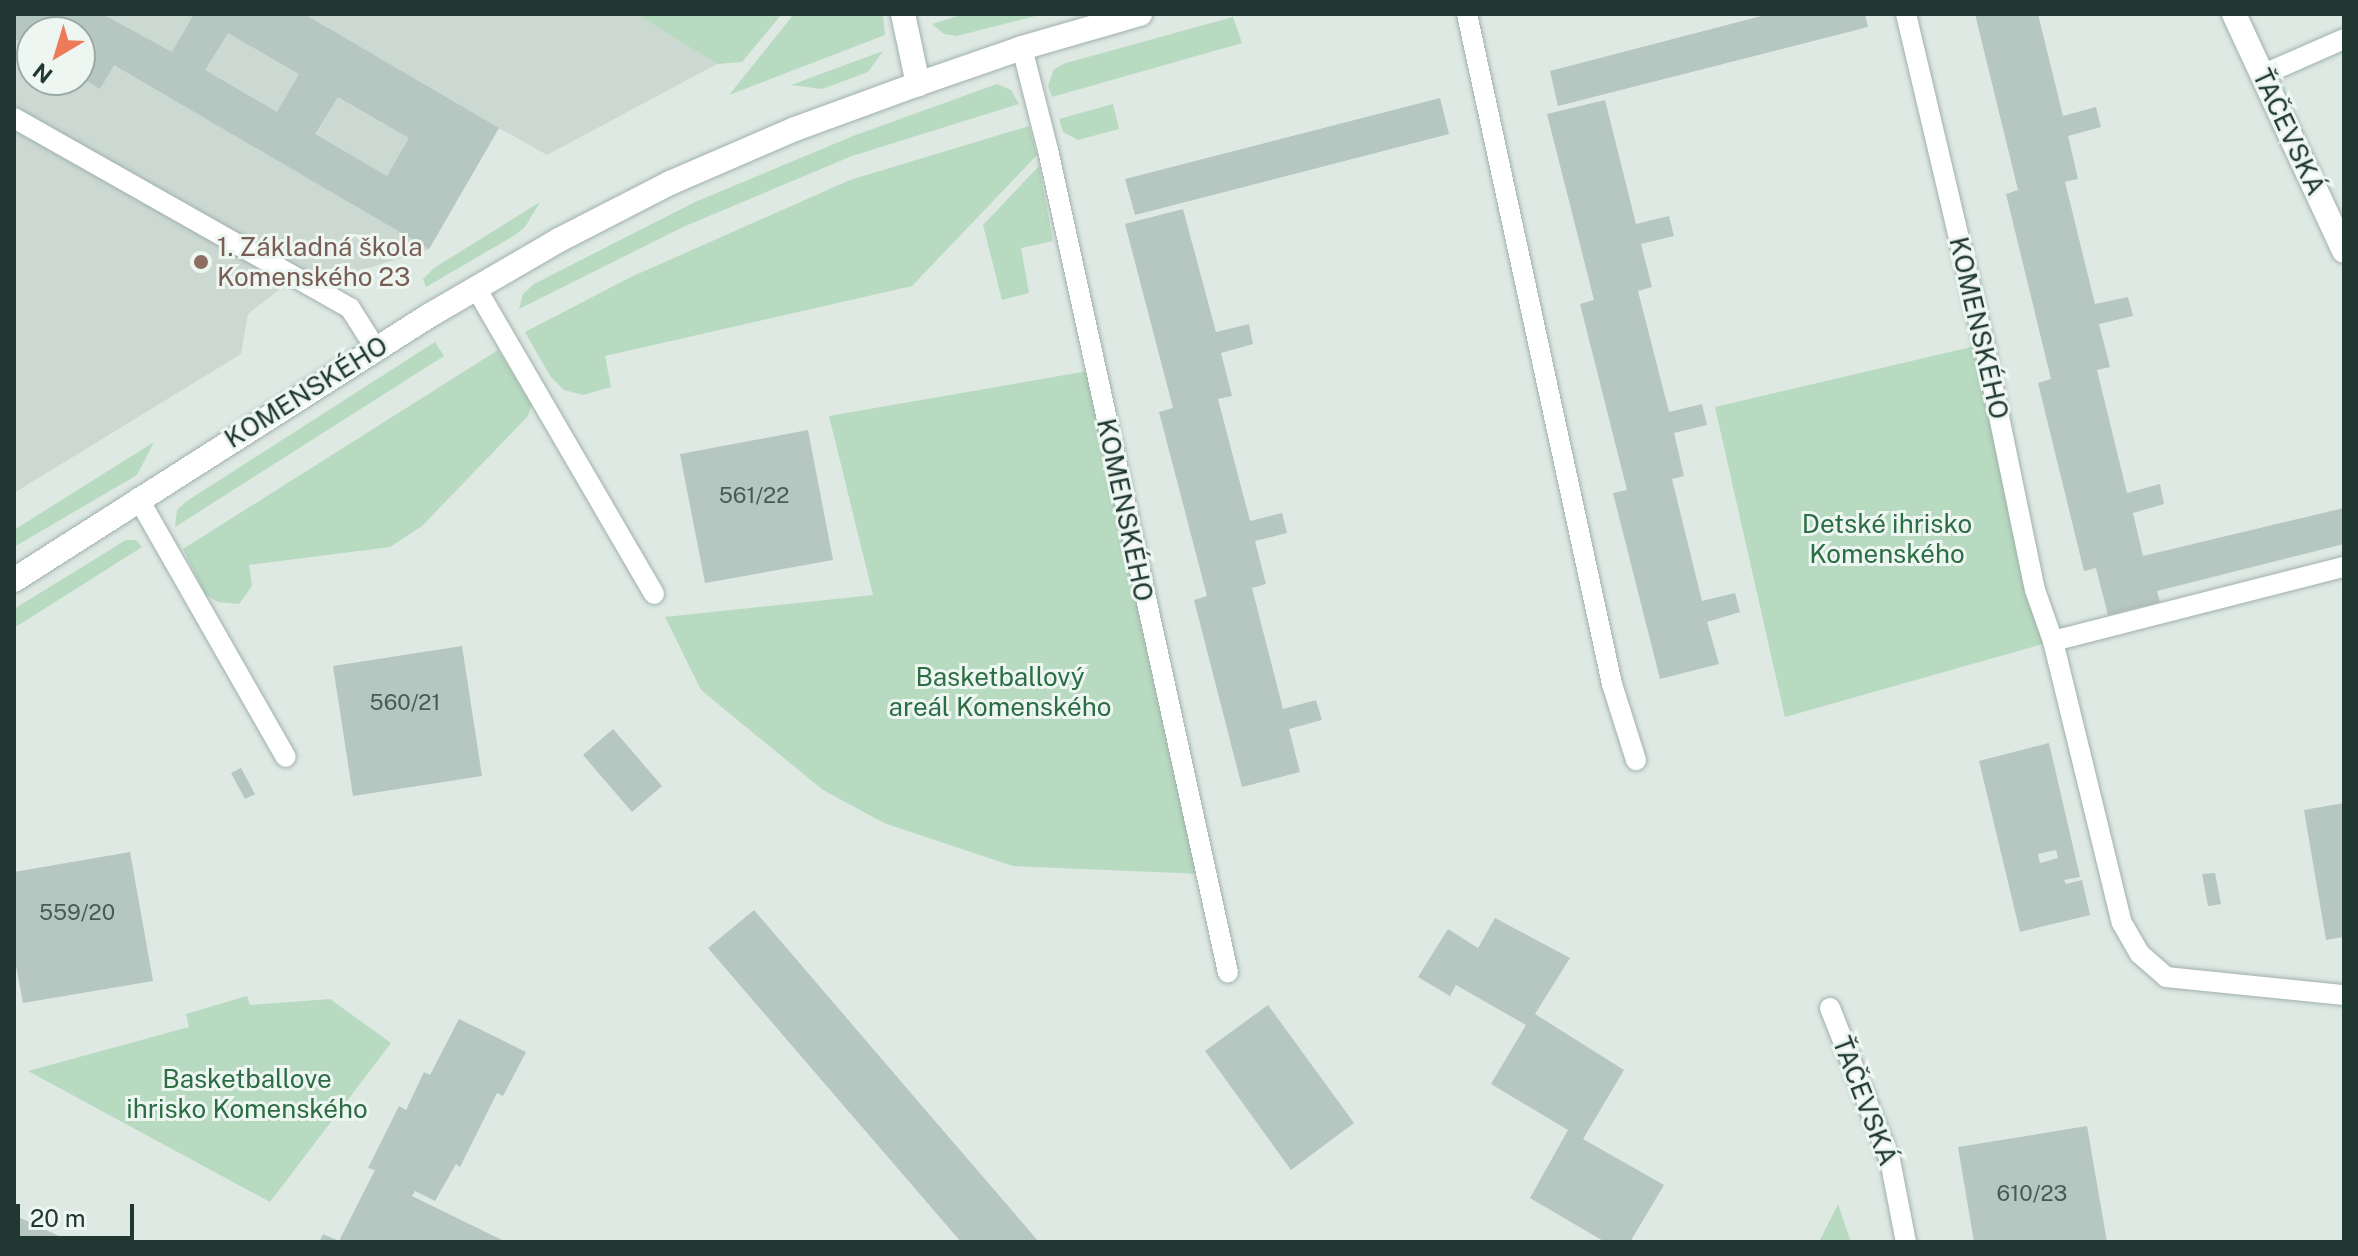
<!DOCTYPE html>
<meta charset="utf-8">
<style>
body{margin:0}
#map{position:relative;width:2358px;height:1256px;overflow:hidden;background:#dee9e4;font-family:"Public Sans",sans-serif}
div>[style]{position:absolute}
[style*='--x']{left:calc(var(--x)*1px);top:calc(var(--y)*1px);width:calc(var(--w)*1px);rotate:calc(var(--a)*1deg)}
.built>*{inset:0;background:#ccd9d3}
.green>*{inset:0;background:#b7dac0}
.building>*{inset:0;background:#b6c6c0}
.roads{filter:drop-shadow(0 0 2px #a1b0ab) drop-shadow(0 0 2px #a1b0ab)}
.lane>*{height:20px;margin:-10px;padding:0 10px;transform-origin:10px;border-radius:10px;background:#fff}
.street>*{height:24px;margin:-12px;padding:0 12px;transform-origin:12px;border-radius:12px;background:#fff}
.secondary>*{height:24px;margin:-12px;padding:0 12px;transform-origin:12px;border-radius:12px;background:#fff}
.dots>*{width:22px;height:22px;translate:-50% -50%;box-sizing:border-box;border:4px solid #eef6f2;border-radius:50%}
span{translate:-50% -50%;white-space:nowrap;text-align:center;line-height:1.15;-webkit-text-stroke:6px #eef6f2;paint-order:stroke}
.number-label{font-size:22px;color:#465c55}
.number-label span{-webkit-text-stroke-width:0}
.street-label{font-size:26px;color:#203831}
.education-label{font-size:26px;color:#785e54}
.left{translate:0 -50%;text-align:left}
.park-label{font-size:26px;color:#2c6d44}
.frame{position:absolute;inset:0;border:16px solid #203831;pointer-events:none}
.north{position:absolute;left:16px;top:16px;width:80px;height:80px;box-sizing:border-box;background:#eef6f2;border:2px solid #9caaa5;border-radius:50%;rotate:218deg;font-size:22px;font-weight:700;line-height:32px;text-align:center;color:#203831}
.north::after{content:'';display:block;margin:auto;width:28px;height:36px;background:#ed7a58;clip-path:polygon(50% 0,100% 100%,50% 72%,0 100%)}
.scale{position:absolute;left:16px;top:1204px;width:118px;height:36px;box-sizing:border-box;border:4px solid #203831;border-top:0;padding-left:10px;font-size:24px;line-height:28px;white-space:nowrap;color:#203831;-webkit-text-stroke:6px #eef6f2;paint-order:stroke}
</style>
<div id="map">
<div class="built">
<i style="clip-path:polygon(evenodd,14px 14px,636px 14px,717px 64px,547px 155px,499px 128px,429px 249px,346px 275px,298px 275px,248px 314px,241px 354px,14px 493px,14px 14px,32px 32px,80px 32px,80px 80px,32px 80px,32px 32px)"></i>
</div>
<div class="green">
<i style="clip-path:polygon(636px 14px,782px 14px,742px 62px,717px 64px)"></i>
<i style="clip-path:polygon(794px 14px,883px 14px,885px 35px,729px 95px)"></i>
<i style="clip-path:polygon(964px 14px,1043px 14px,957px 36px,944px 34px,932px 24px)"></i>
<i style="clip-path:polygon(1233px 17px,1242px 43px,1052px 97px,1048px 86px,1054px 69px,1066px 63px)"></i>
<i style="clip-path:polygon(883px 51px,868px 72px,822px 89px,791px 85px)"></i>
<i style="clip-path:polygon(997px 84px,1011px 90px,1019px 104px,852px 156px,683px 227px,519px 309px,523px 294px,534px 284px,695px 202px,853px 136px)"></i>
<i style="clip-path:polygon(1113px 104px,1119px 129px,1078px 140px,1063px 132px,1059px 119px)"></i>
<i style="clip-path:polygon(1029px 126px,1037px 155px,912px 286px,605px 356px,611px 387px,583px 395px,564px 390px,550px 376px,525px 332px,631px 277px,850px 180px)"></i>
<i style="clip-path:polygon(1039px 166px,1053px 241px,1021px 248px,1029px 293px,1002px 300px,983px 225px)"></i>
<i style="clip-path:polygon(540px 202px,525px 227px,515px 235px,426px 287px,423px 279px,434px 268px)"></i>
<i style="clip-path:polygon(435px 342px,444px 356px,175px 527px,177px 510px,187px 501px)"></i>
<i style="clip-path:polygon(1984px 344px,2053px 641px,1785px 717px,1715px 407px)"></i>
<i style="clip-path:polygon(498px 350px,532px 405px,528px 416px,422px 526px,390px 547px,249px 565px,252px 586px,239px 604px,218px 602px,205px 594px,183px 549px)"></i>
<i style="clip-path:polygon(1094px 370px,1203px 874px,1013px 866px,884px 823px,823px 790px,701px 690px,665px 617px,873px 595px,829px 416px)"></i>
<i style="clip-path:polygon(154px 442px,137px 475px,14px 547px,14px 530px)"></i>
<i style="clip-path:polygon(126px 540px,136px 540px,142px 547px,14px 628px,14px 609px)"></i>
<i style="clip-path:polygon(247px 996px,250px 1005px,330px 999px,391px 1043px,270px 1202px,28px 1071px,189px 1027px,186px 1014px)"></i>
<i style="clip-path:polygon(1838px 1204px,1851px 1242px,1819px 1242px)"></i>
</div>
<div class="building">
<i style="clip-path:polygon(evenodd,14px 14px,102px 14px,172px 52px,194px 14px,304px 14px,499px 128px,429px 249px,114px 65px,100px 89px,80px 77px,80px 32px,32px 32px,32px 49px,14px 38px,14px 14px,228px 33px,299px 74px,277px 112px,205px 70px,228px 33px,14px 14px,338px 97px,409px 138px,387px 176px,315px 134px,338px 97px)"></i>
<i style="clip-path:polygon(1769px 14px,1865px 14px,1868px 27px,1558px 106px,1550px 71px)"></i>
<i style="clip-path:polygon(1975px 14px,2038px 14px,2063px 116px,2096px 107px,2101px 127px,2068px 136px,2078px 179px,2065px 182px,2095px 304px,2128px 297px,2133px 316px,2099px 324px,2110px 367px,2097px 370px,2127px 493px,2160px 484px,2164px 504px,2133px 513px,2143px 556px,2344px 508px,2344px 544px,2157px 591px,2160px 602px,2108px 615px,2096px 568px,2084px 571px,2038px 383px,2051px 379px,2006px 194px,2018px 190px)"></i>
<i style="clip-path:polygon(1440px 98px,1449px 134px,1135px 215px,1125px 179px)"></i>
<i style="clip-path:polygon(1605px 100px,1636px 224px,1669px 216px,1674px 236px,1641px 244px,1652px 287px,1638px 291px,1669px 412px,1702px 404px,1707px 425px,1674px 433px,1684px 476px,1672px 479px,1702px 601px,1735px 593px,1740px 612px,1707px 622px,1719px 664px,1660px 679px,1613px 493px,1627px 490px,1580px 304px,1594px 300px,1547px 114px)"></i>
<i style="clip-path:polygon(1183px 209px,1216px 332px,1249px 324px,1253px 344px,1221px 353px,1232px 396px,1218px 399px,1250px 521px,1282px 513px,1287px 533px,1255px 541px,1266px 584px,1252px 588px,1283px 709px,1316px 700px,1322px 720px,1289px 729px,1300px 772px,1242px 787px,1194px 600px,1207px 596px,1159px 412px,1173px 408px,1125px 224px)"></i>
<i style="clip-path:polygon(808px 430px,833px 560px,705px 583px,680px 454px)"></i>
<i style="clip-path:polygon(462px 646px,482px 776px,353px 796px,333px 666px)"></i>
<i style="clip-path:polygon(613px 729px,662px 786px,632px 812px,583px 755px)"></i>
<i style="clip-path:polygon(evenodd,2049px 743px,2080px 877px,2064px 880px,2066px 884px,2082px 880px,2090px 915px,2020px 932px,1979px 761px,2049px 743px,2056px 850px,2058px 858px,2040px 863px,2038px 854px,2056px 850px)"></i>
<i style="clip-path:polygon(241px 768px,255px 794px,245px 799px,231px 773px)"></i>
<i style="clip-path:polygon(2344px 803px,2344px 937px,2326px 940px,2304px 810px)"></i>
<i style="clip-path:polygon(130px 852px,153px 981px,23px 1003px,14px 955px,14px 872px)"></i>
<i style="clip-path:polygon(2215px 873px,2221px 904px,2208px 906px,2202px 874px)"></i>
<i style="clip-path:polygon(754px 910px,910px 1092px,1039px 1242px,961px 1242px,800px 1055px,708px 948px)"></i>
<i style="clip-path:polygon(1495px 918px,1570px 958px,1535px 1014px,1624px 1070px,1583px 1139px,1664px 1185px,1630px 1242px,1605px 1242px,1530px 1198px,1568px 1130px,1491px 1084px,1526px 1025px,1456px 985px,1450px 996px,1418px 977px,1448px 929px,1478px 948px)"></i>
<i style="clip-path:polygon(1268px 1005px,1354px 1123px,1291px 1170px,1205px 1051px)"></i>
<i style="clip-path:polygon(459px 1019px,526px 1052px,503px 1096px,497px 1093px,460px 1167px,456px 1164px,435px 1201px,415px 1191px,412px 1196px,506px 1242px,319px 1242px,323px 1234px,339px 1241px,375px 1170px,368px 1168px,399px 1106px,406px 1110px,424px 1072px,430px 1075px)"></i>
<i style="clip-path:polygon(2087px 1126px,2107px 1242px,1974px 1242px,1958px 1147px)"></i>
<i style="clip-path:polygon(14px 1215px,72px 1242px,14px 1242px)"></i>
</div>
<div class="roads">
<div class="lane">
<i style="--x:1467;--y:14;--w:686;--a:77.79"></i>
<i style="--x:1612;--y:684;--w:80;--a:72.5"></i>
<i style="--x:1906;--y:14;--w:339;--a:76.7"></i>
<i style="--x:1984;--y:344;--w:251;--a:78.3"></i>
<i style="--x:2035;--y:590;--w:54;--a:70.6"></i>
<i style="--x:2053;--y:641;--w:290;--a:76.3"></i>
<i style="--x:2122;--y:923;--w:36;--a:60"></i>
<i style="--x:2140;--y:954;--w:35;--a:41"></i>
<i style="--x:2166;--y:977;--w:179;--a:5.8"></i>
<i style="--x:1022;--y:48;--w:105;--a:75.7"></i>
<i style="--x:1048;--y:150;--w:842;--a:77.66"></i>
<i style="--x:2262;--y:75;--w:90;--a:-23.7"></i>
<i style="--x:14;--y:118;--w:386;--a:29.5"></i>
<i style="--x:350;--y:308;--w:49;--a:57.6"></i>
<i style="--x:476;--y:288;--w:354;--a:59.8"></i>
<i style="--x:138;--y:498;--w:298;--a:60.3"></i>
<i style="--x:2053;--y:641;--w:300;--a:-14.3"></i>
<i style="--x:1830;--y:1008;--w:163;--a:68.5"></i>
<i style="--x:1890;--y:1160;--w:84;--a:79"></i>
</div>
<div class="street">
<i style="--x:903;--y:14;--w:72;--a:77.9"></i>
</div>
<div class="secondary">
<i style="--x:2234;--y:14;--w:261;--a:65.1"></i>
<i style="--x:14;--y:580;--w:493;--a:-32.5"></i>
<i style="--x:430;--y:315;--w:149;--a:-30.2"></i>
<i style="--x:559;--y:240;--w:125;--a:-27.2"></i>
<i style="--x:670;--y:183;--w:136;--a:-23.4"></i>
<i style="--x:795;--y:129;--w:131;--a:-20.1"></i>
<i style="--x:918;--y:84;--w:110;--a:-19.1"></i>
<i style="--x:1022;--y:48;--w:123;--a:-16.1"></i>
</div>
</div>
<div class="dots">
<i style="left:201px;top:262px;background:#8d6e63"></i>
</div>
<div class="number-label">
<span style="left:754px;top:496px">561/22</span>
<span style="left:405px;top:703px">560/21</span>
<span style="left:77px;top:913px">559/20</span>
<span style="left:2032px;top:1194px">610/23</span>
</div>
<div class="street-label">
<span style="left:2289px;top:132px;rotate:65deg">ŤAČEVSKÁ</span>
<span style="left:1979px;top:328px;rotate:77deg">KOMENSKÉHO</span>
<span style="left:306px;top:392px;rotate:-32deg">KOMENSKÉHO</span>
<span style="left:1125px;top:510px;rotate:78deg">KOMENSKÉHO</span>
<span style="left:1865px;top:1101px;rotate:69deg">ŤAČEVSKÁ</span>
</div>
<div class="education-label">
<span class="left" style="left:217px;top:262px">1. Základná škola<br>Komenského 23</span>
</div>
<div class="park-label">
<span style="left:1887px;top:539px">Detské ihrisko<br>Komenského</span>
<span style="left:1000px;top:692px">Basketballový<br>areál Komenského</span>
<span style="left:247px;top:1094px">Basketballove<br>ihrisko Komenského</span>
</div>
<div class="frame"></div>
<div class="north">N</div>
<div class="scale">20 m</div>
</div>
